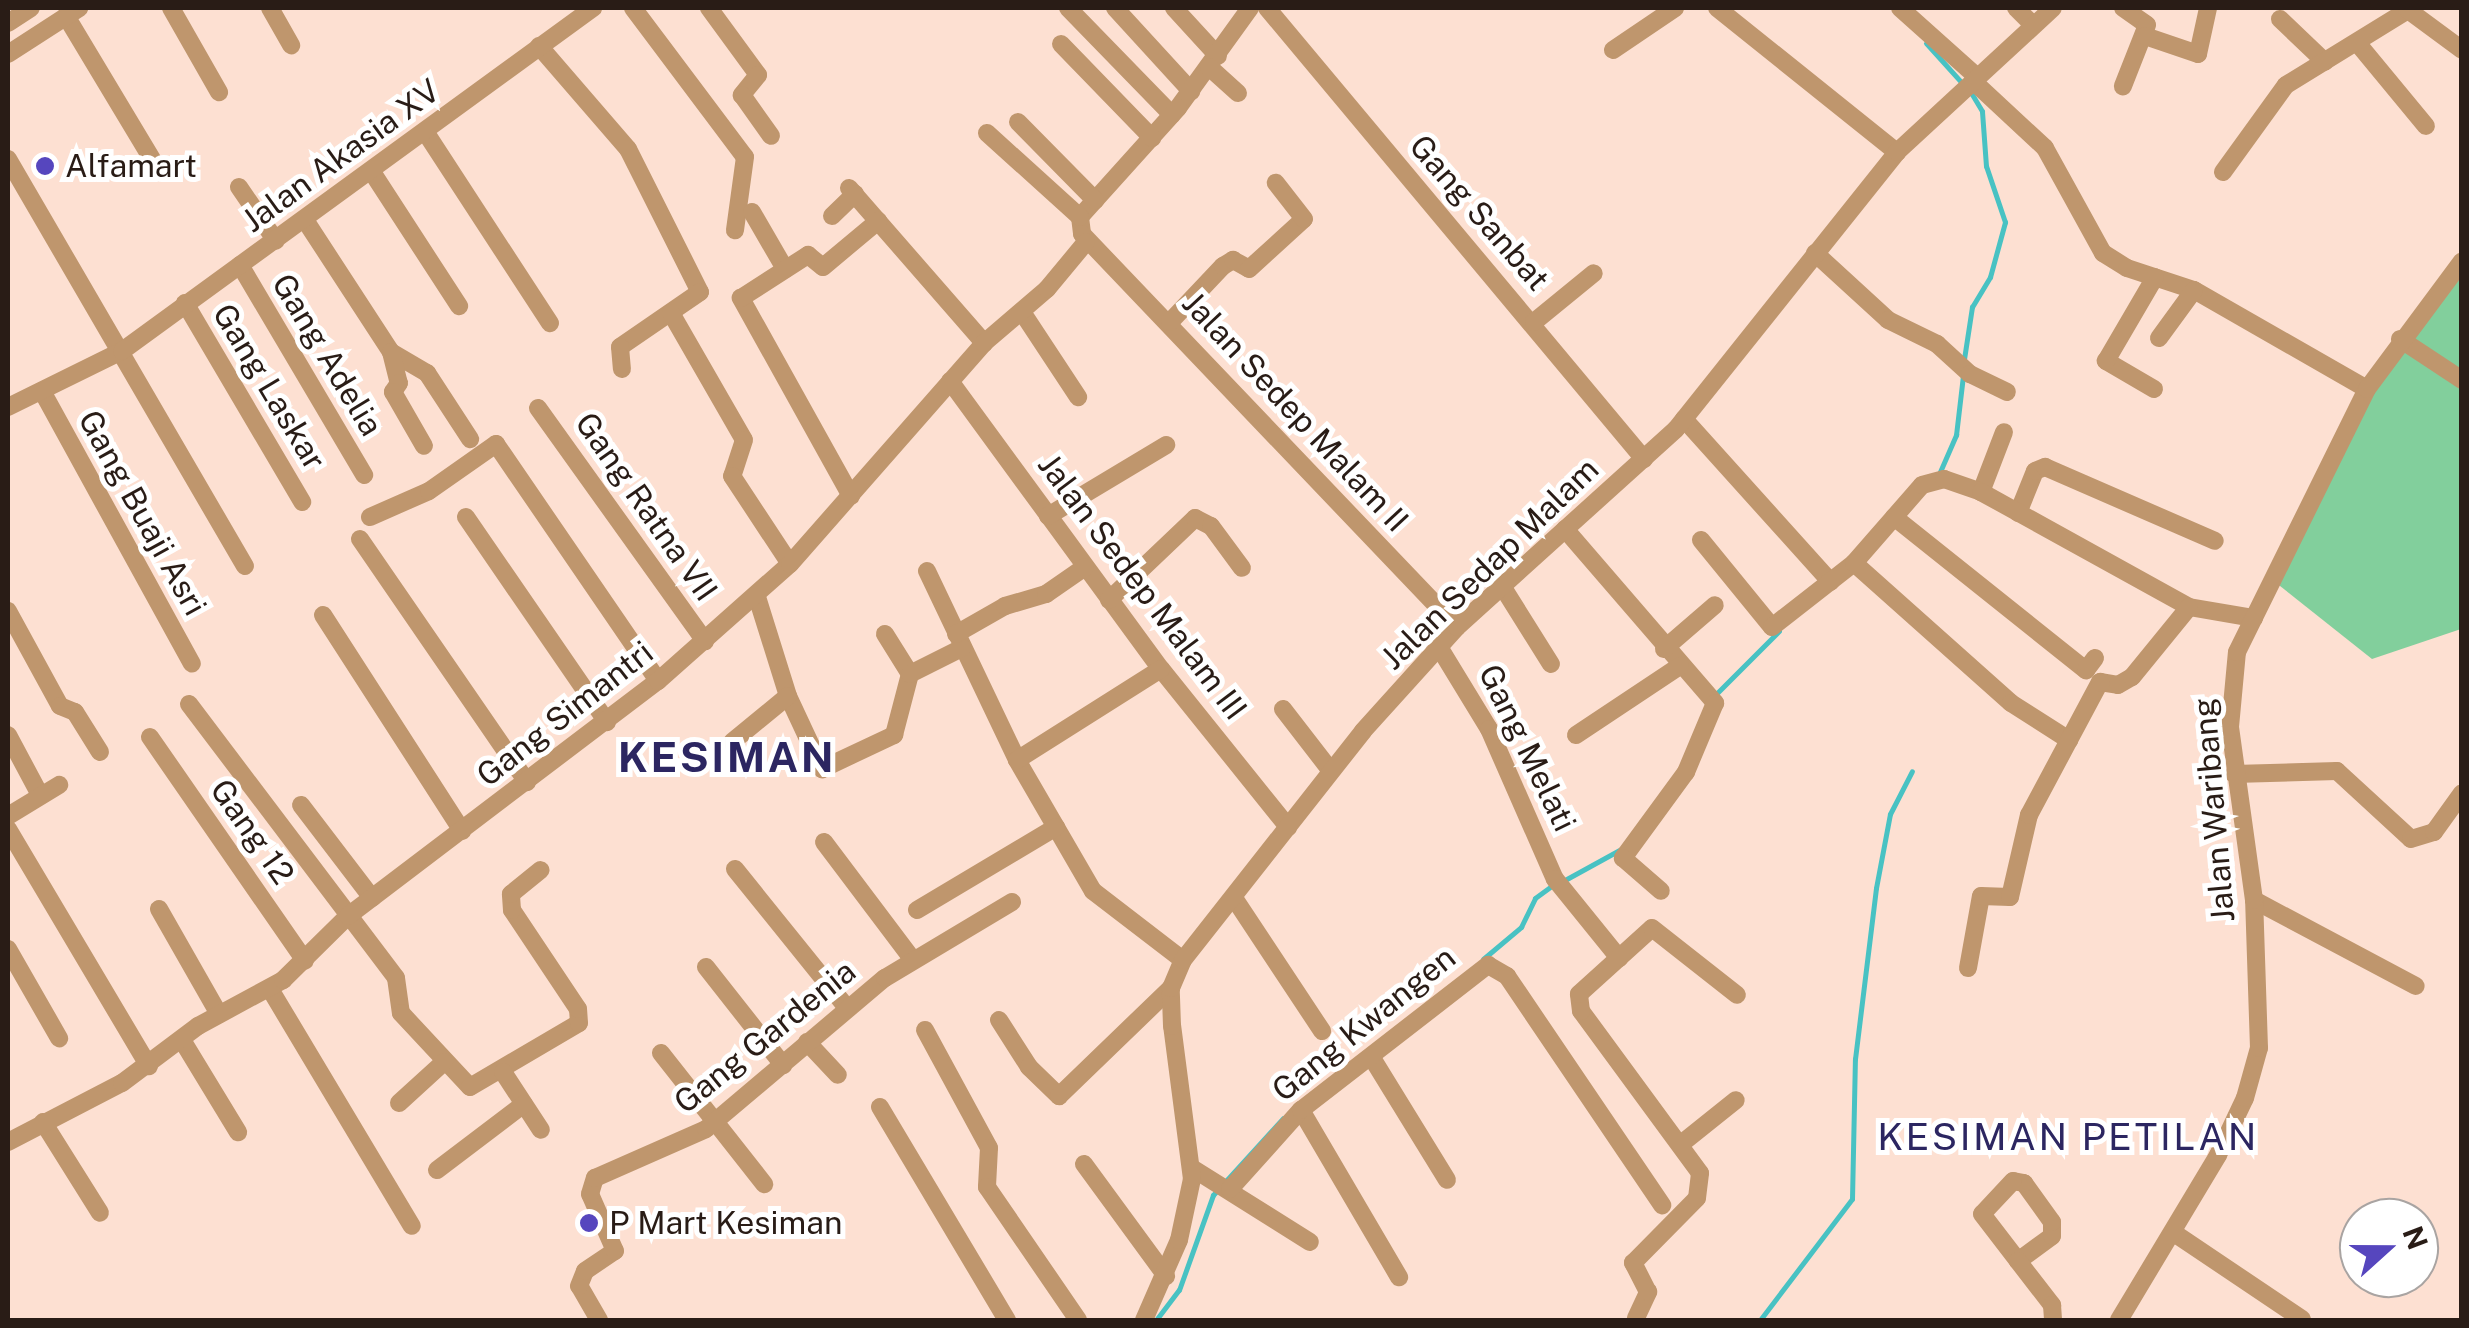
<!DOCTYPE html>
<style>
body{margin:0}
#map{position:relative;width:2469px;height:1328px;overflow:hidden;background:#fde0d2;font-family:"Public Sans",sans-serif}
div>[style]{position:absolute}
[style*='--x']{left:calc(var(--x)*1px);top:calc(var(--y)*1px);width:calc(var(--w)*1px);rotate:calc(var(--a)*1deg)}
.green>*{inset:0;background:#82cf9c}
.stream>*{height:5px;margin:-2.5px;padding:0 2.5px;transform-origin:2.5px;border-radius:2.5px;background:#48c2c3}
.minor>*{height:18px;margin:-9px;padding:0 9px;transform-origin:9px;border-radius:9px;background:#bf966d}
.dots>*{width:28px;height:28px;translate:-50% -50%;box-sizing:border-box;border:5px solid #fff;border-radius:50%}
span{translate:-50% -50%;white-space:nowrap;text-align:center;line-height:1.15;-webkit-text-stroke:10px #fff;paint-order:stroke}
.street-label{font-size:32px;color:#291c16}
.poi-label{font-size:32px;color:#291c16}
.left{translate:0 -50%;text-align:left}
.quarter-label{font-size:38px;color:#2c2661;letter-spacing:2.5px}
.district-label{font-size:42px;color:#2c2661;font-weight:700;letter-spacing:2.5px}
.frame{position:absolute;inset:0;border:10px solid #291c16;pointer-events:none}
.north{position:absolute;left:2339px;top:1198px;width:100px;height:100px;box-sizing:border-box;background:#fff;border:2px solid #a9a4a2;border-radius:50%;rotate:69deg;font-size:28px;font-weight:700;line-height:40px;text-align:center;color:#291c16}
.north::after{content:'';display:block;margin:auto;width:35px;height:45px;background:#5646be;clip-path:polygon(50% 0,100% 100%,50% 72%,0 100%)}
</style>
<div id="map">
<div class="green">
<i style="clip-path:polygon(2461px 269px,2461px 629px,2372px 659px,2275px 582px,2371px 391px)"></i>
</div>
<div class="stream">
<i style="--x:1926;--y:43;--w:54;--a:48"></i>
<i style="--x:1964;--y:359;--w:53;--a:-81.3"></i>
<i style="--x:1972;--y:307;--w:35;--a:-59"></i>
<i style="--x:1990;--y:277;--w:57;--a:-74.7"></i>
<i style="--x:2005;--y:222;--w:59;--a:-108.7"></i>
<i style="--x:1986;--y:166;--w:55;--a:-94.2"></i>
<i style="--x:1982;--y:111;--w:23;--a:-121"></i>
<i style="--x:1939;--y:474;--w:43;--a:-66.4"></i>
<i style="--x:1956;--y:435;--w:60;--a:-83.3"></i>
<i style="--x:1716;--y:694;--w:89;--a:-45"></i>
<i style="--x:1563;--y:881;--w:68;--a:-28.8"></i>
<i style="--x:1483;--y:959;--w:50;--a:-40.1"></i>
<i style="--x:1521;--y:927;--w:32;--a:-64"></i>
<i style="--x:1535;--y:898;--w:22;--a:-36"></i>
<i style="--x:1156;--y:1320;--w:38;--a:-53"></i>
<i style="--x:1179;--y:1290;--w:101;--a:-70.3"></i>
<i style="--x:1213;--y:1195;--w:104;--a:-47.7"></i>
<i style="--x:1760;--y:1320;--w:152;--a:-52.8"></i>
<i style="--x:1852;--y:1199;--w:140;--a:-88.8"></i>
<i style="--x:1855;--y:1059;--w:172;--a:-83"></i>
<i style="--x:1876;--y:888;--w:75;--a:-79.3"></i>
<i style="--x:1890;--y:814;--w:48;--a:-62.9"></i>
</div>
<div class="minor">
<i style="--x:171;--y:8;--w:97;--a:60.3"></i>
<i style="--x:270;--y:8;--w:43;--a:60.4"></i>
<i style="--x:633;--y:8;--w:186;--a:53.1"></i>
<i style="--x:745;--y:157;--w:74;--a:97.8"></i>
<i style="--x:709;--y:8;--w:83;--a:53.8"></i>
<i style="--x:758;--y:75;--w:26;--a:129"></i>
<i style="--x:742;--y:95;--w:50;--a:54.7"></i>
<i style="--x:1068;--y:8;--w:149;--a:45.8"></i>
<i style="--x:1115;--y:8;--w:113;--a:47.5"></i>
<i style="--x:1174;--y:8;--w:65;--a:47.5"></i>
<i style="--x:1250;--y:8;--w:123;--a:125.8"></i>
<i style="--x:1178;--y:108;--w:147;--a:132"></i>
<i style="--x:1080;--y:217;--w:17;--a:83"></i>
<i style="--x:1082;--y:234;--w:543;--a:46.34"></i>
<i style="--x:1267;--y:8;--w:588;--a:50.11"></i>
<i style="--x:1717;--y:8;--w:231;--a:38.7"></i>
<i style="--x:1900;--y:8;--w:102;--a:41.8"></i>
<i style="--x:2016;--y:8;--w:24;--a:45"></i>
<i style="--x:2123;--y:8;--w:29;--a:35"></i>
<i style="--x:2147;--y:25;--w:66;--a:111.5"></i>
<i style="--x:66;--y:16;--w:167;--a:59"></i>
<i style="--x:2280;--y:19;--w:62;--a:43.7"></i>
<i style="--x:8;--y:23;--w:27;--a:-33"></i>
<i style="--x:2145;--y:36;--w:56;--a:18.8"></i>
<i style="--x:2198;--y:54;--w:47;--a:-77.7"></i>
<i style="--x:1061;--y:44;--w:131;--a:45.9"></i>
<i style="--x:2359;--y:45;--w:105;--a:50.4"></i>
<i style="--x:539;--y:46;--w:136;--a:49.2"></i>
<i style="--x:628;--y:149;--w:160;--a:63.3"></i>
<i style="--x:700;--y:292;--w:97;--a:145.5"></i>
<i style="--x:620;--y:347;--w:22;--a:85"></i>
<i style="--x:1613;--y:50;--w:75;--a:-34.1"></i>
<i style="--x:8;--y:54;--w:85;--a:-32.9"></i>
<i style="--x:1209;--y:67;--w:39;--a:42"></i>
<i style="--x:1973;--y:81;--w:98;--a:42.9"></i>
<i style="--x:2045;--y:148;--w:120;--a:61.1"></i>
<i style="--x:2103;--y:253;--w:28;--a:32"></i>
<i style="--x:2127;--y:268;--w:71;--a:18.2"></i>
<i style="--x:2194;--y:290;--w:199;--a:29.8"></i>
<i style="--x:1018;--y:122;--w:110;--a:45.4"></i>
<i style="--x:426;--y:133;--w:227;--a:56.9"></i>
<i style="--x:987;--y:133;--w:125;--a:42.1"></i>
<i style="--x:8;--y:159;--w:471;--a:59.8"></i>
<i style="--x:372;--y:172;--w:160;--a:57"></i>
<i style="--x:2223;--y:172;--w:107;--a:-54.1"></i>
<i style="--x:2286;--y:85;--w:143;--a:-31.6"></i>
<i style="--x:2408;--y:10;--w:67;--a:36.5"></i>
<i style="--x:239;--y:187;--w:65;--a:55.6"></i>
<i style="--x:849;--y:188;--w:206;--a:48.9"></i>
<i style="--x:752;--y:212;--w:66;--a:59.9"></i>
<i style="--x:832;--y:216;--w:32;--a:-44"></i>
<i style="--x:305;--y:220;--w:158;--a:56.9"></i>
<i style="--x:391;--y:352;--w:42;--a:30.3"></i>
<i style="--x:427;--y:373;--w:79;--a:56.9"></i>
<i style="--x:1815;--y:253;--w:99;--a:42.5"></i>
<i style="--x:1888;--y:320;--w:55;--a:26.1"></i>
<i style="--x:1937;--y:344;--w:45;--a:42.3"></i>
<i style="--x:1970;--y:374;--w:41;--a:25.9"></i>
<i style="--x:240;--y:265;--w:244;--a:59.4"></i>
<i style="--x:185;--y:303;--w:231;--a:59.5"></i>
<i style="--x:1022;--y:312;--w:102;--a:56.6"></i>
<i style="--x:671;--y:313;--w:146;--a:60.1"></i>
<i style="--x:744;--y:440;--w:38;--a:108"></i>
<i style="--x:732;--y:476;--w:105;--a:56.6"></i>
<i style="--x:1170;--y:322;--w:77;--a:-46.6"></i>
<i style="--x:1223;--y:266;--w:12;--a:-31"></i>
<i style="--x:1233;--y:260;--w:18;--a:29"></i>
<i style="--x:1249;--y:269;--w:74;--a:-42.3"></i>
<i style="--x:1304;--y:219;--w:46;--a:-127.9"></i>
<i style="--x:1534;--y:322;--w:77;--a:-39.2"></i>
<i style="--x:2159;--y:338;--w:59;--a:-53.9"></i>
<i style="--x:2400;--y:339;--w:74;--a:33.5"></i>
<i style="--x:391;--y:352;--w:32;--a:76"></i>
<i style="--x:399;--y:383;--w:11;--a:124"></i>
<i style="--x:393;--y:392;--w:62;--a:60.1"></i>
<i style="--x:950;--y:381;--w:357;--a:53.8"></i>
<i style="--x:1161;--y:669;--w:203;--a:51.2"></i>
<i style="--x:2154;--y:389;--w:56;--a:-149.7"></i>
<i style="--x:2106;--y:361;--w:97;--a:-59.7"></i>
<i style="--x:42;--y:391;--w:311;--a:61.2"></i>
<i style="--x:8;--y:407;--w:127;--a:-26.2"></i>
<i style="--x:122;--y:351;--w:583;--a:-36.06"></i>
<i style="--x:538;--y:408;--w:287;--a:54.4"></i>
<i style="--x:1684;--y:419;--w:219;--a:48"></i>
<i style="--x:1981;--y:492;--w:64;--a:-69"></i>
<i style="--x:851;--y:496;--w:227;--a:-119.1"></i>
<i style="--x:741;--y:298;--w:80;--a:-32.7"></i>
<i style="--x:808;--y:255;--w:19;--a:39"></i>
<i style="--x:823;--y:267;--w:72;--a:-39.9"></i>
<i style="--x:2018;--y:513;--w:45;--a:-68"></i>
<i style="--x:2035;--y:471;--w:11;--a:-22"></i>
<i style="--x:2045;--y:467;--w:185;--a:23.5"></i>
<i style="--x:1048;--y:516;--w:138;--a:-31"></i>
<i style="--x:370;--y:517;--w:64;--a:-23.8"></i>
<i style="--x:429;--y:491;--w:82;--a:-35"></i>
<i style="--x:496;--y:444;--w:287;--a:55.6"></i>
<i style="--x:466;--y:517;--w:249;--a:55.5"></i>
<i style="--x:1894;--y:517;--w:246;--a:38.6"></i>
<i style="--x:2086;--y:670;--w:15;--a:-53"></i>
<i style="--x:1565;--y:529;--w:230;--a:49.2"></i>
<i style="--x:1715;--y:703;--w:75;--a:112.8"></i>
<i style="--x:1686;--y:772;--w:107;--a:126.2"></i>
<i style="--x:1623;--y:858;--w:50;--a:41"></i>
<i style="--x:360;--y:539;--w:295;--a:55.5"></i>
<i style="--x:1701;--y:540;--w:112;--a:50.8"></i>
<i style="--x:1772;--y:627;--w:104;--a:-38"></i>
<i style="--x:1854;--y:563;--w:103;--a:-48.9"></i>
<i style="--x:1922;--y:485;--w:23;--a:-15"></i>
<i style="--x:1944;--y:479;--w:39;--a:19"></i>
<i style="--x:1981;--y:492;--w:238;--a:28.9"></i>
<i style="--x:2189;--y:607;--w:66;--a:9.6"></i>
<i style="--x:1854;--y:563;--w:210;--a:41.7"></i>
<i style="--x:2011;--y:703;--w:69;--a:32.5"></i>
<i style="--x:927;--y:571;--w:209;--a:64.5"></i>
<i style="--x:1017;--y:760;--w:151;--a:59.9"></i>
<i style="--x:1093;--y:891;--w:113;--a:37.5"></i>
<i style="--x:1502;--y:586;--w:92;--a:57.9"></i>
<i style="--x:757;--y:597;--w:104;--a:72.6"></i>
<i style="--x:788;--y:696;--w:81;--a:65"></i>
<i style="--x:822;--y:769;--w:80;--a:-25.3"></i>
<i style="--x:894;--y:735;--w:63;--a:-75.3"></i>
<i style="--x:1109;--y:600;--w:119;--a:-43.6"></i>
<i style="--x:1195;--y:518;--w:18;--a:27"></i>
<i style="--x:1211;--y:526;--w:52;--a:53.6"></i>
<i style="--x:8;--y:611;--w:108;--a:61.3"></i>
<i style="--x:60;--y:706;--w:16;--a:22"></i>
<i style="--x:75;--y:712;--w:47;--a:58"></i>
<i style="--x:323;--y:615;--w:257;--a:57.2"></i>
<i style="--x:885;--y:634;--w:47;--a:58"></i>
<i style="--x:910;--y:674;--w:58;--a:-26.6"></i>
<i style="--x:956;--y:634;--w:56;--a:-29.7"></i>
<i style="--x:1005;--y:606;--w:43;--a:-16.3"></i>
<i style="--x:1046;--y:594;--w:47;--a:-34.7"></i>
<i style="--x:1439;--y:647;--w:96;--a:58.6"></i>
<i style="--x:1489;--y:729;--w:164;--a:66.3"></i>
<i style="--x:1555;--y:879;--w:102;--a:51"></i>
<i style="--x:1664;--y:649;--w:67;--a:-40.8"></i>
<i style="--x:189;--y:704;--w:343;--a:52.9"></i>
<i style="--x:396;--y:978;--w:35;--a:82"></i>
<i style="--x:401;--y:1013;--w:101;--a:47"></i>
<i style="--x:470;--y:1087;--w:126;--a:-30.4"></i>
<i style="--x:579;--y:1023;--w:14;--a:-94"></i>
<i style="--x:578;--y:1009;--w:119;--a:-123.7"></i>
<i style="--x:512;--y:910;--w:16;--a:-94"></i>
<i style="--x:511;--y:894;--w:38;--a:-39"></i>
<i style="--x:1283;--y:709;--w:78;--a:52.3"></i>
<i style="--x:8;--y:735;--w:68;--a:61.9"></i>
<i style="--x:1576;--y:735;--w:125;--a:-33.6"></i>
<i style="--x:150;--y:737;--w:272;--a:55.3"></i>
<i style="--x:732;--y:742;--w:72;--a:-39.4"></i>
<i style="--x:1017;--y:760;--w:170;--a:-32.3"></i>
<i style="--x:2234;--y:774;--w:103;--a:-1.7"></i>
<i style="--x:2337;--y:771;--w:100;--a:42.6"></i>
<i style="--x:2411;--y:839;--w:24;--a:-17"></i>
<i style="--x:2434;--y:832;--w:48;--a:-54.3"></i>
<i style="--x:301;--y:805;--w:117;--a:52.6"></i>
<i style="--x:8;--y:816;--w:60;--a:-31.3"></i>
<i style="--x:8;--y:829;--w:276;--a:59.3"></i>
<i style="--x:824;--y:842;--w:148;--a:53"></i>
<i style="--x:735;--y:869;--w:179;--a:51.1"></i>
<i style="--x:2254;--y:900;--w:183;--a:28"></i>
<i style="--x:1236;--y:901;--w:156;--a:56.5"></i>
<i style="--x:159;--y:909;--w:121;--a:60.3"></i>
<i style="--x:917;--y:910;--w:162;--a:-30.8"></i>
<i style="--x:8;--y:949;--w:103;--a:60.2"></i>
<i style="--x:706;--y:967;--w:125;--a:51.8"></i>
<i style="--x:1968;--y:968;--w:73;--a:-79.8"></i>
<i style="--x:1981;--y:896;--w:29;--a:2"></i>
<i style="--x:2010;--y:897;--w:84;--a:-77"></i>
<i style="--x:2029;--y:815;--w:151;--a:-61.9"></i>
<i style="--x:2100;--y:682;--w:18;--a:9"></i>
<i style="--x:2118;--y:685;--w:16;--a:-30"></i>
<i style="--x:2132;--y:677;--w:90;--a:-50.8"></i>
<i style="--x:270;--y:989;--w:276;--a:59.1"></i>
<i style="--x:999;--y:1020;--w:56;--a:57.4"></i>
<i style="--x:1029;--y:1067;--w:42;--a:44"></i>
<i style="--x:1059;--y:1096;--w:156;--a:-44"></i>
<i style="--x:925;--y:1030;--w:134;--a:61.5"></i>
<i style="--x:989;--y:1148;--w:39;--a:93"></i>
<i style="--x:987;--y:1187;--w:161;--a:55.6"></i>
<i style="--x:182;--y:1040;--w:108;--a:58.7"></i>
<i style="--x:807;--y:1042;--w:45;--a:46.8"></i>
<i style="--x:661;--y:1053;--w:167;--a:51.8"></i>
<i style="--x:1372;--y:1058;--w:143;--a:58.4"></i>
<i style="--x:503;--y:1072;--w:69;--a:56.8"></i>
<i style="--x:399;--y:1103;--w:61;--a:-42.3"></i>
<i style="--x:880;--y:1107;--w:248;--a:59.2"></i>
<i style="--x:1301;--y:1110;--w:194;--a:59.6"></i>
<i style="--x:43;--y:1122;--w:107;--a:57.9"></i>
<i style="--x:8;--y:1142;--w:128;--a:-27.4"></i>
<i style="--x:122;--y:1083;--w:95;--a:-36.9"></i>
<i style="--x:198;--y:1026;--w:97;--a:-28.4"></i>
<i style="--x:283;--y:980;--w:91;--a:-44.6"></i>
<i style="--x:348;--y:916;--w:389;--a:-37.2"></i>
<i style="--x:658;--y:681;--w:176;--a:-41.6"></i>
<i style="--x:790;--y:564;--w:294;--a:-48.7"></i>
<i style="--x:984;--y:343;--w:83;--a:-40.6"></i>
<i style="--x:1047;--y:289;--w:61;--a:-50.3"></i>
<i style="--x:1681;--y:1144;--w:70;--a:-38.7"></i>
<i style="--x:1084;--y:1164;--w:139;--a:53.8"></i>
<i style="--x:1192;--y:1168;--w:139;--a:32.1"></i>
<i style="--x:437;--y:1170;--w:109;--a:-37.2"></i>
<i style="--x:1230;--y:1189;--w:106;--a:-48.1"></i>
<i style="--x:1301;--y:1110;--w:237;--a:-37.8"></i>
<i style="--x:1488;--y:965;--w:22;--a:30"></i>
<i style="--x:1507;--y:976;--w:277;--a:55.9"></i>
<i style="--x:2174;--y:1233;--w:154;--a:33.9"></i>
<i style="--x:2018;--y:1261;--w:42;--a:-36.3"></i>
<i style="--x:2052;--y:1236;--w:14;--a:-90"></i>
<i style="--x:2052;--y:1222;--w:48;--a:-125.7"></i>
<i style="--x:2024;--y:1183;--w:11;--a:-170"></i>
<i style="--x:2013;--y:1181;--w:45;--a:133.2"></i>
<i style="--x:1982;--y:1214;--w:59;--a:52.5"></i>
<i style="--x:2018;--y:1261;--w:56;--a:52.3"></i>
<i style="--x:2052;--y:1305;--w:15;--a:86"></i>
<i style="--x:1636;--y:1318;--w:29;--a:-65"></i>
<i style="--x:1648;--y:1292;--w:33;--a:-117"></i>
<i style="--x:1633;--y:1263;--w:91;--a:-45.4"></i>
<i style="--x:1697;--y:1198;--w:25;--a:-83"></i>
<i style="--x:1700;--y:1173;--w:201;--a:-126.3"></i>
<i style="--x:1581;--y:1011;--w:17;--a:-97"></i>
<i style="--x:1579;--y:994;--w:98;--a:-42.1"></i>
<i style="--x:1652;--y:928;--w:108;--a:38.2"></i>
<i style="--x:599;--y:1320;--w:39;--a:-120"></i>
<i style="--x:579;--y:1286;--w:16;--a:-68"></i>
<i style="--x:585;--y:1271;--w:36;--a:-34"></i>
<i style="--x:615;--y:1251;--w:62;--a:-113.7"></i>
<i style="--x:590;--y:1194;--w:17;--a:-73"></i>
<i style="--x:595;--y:1178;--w:121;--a:-23.8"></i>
<i style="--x:706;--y:1129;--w:234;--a:-40.2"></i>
<i style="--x:885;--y:978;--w:148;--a:-30.9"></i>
<i style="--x:1144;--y:1320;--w:87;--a:-66.4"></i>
<i style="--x:1179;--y:1240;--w:62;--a:-78"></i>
<i style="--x:1192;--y:1179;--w:154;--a:-97.4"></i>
<i style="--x:1172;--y:1026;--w:38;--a:-92"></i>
<i style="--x:1171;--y:988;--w:30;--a:-67"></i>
<i style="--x:1183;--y:960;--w:291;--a:-51.8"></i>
<i style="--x:1363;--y:731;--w:140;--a:-47.9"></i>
<i style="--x:1457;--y:627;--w:295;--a:-42.1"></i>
<i style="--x:1676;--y:429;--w:354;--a:-51.4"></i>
<i style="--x:1897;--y:152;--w:212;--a:-42.7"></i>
<i style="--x:2119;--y:1320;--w:192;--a:-59"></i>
<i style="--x:2218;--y:1155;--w:63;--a:-64.7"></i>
<i style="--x:2245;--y:1098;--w:52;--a:-74.4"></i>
<i style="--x:2259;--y:1048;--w:148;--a:-91.9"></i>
<i style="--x:2254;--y:900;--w:175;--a:-97.9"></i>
<i style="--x:2230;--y:727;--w:75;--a:-84.7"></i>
<i style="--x:2237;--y:652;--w:293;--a:-63.7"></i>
<i style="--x:2367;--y:389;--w:159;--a:-53.4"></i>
</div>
<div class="dots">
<i style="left:45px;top:166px;background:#5646be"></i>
<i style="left:589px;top:1223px;background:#5646be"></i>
</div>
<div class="street-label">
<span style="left:341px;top:156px;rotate:-36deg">Jalan Akasia XV</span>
<span style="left:1479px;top:213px;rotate:49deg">Gang Sanbat</span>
<span style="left:327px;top:355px;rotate:59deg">Gang Adelia</span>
<span style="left:269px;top:387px;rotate:59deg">Gang Laskar</span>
<span style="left:1295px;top:412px;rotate:47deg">Jalan Sedep Malam II</span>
<span style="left:646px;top:507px;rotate:55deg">Gang Ratna VII</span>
<span style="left:142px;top:513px;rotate:61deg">Gang Buaji Asri</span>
<span style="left:1490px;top:564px;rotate:-44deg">Jalan Sedap Malam</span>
<span style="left:1142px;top:587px;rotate:53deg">Jalan Sedep Malam III</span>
<span style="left:565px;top:714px;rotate:-38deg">Gang Simantri</span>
<span style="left:1527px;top:748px;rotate:64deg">Gang Melati</span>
<span style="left:2214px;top:810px;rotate:-95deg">Jalan Waribang</span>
<span style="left:252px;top:832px;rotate:55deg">Gang 12</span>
<span style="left:1364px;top:1024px;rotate:-39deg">Gang Kwangen</span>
<span style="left:765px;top:1037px;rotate:-39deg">Gang Gardenia</span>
</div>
<div class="poi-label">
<span class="left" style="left:65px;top:166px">Alfamart</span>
<span class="left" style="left:609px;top:1223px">P Mart Kesiman</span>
</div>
<div class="quarter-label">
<span style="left:2068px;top:1137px">KESIMAN PETILAN</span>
</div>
<div class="district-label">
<span style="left:727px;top:757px">KESIMAN</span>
</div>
<div class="frame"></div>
<div class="north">N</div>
</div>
